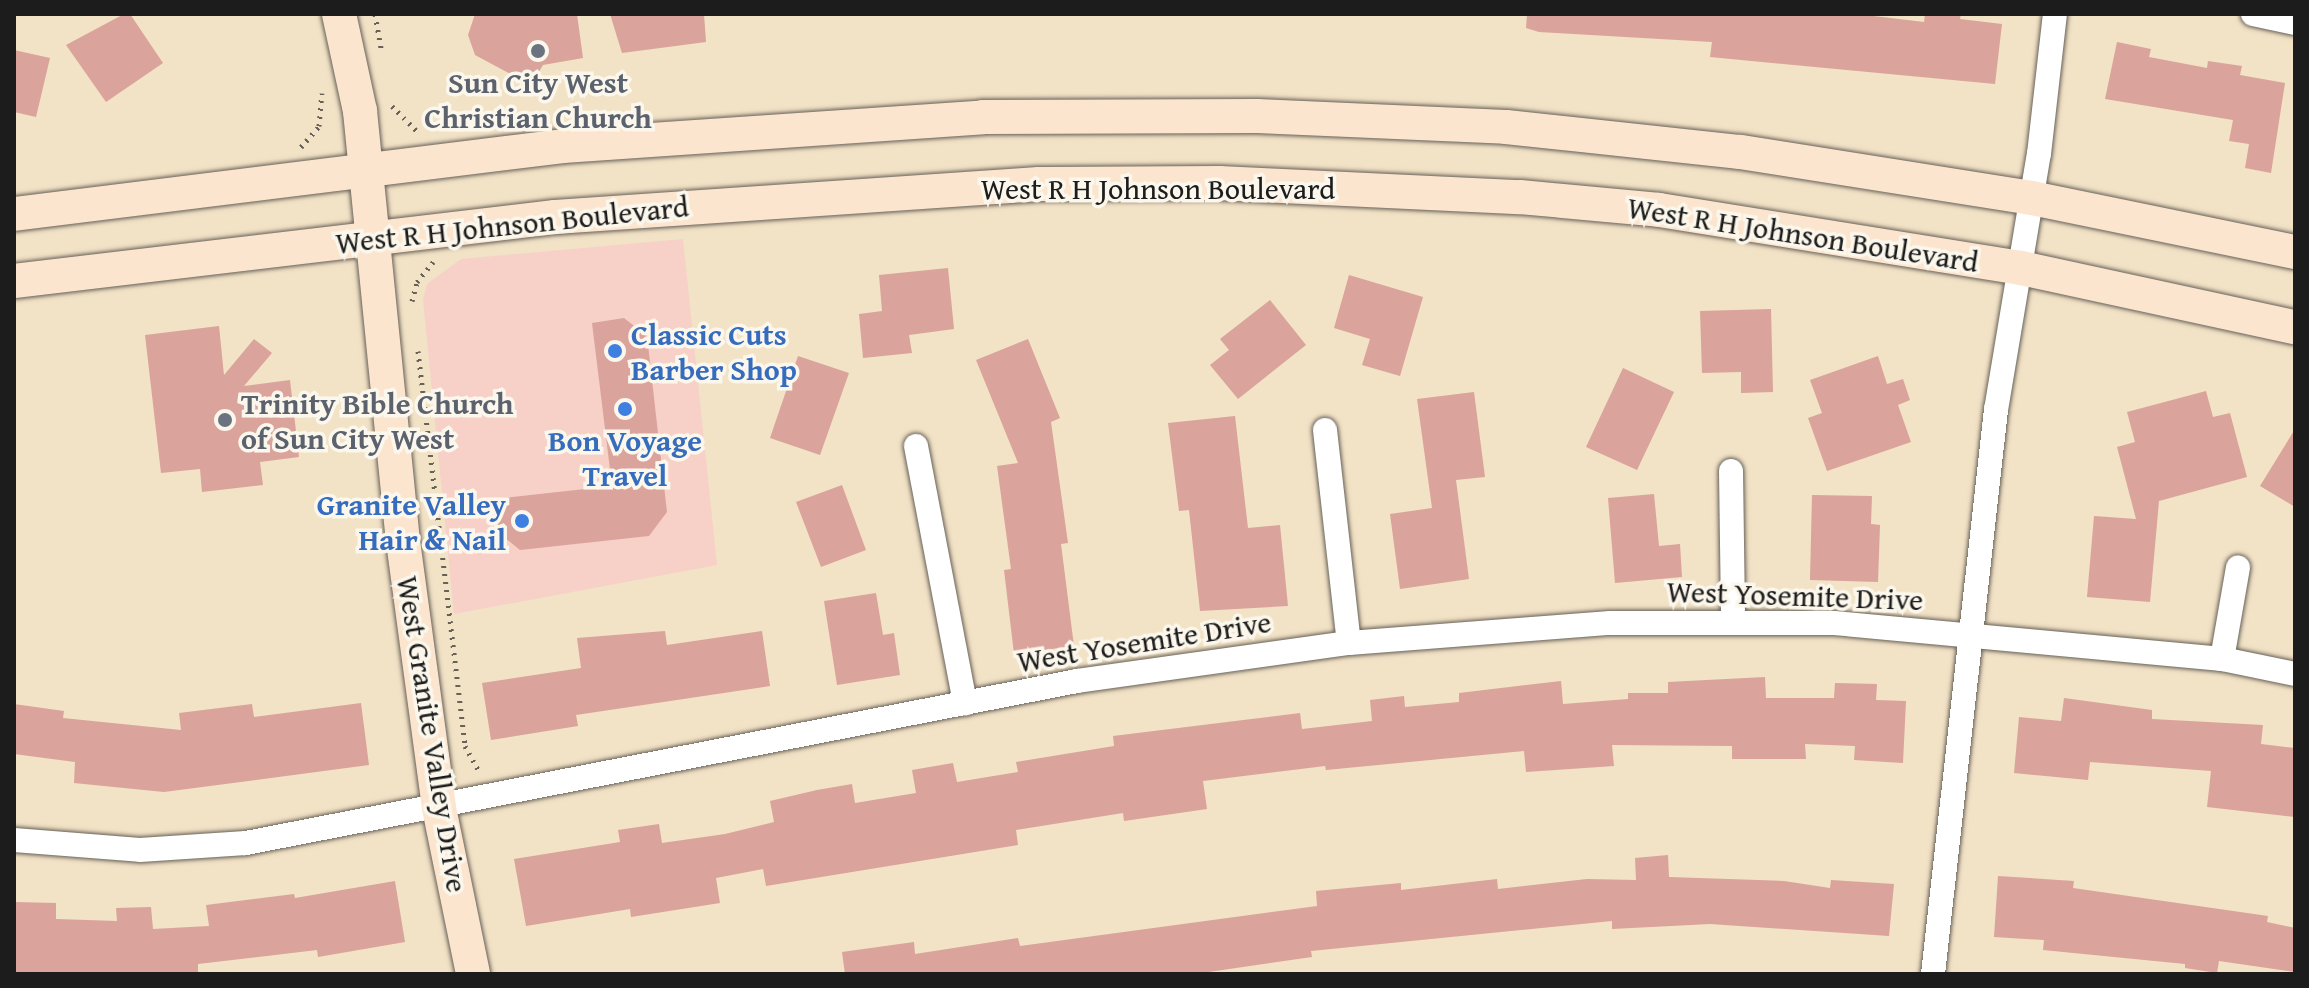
<!DOCTYPE html>
<style>
body{margin:0}
#map{position:relative;width:2309px;height:988px;overflow:hidden;background:#f2e2c6;font-family:"Gentium Book Plus",serif}
div>[style]{position:absolute}
[style*='--x']{left:calc(var(--x)*1px);top:calc(var(--y)*1px);width:calc(var(--w)*1px);rotate:calc(var(--a)*1deg)}
.built>*{inset:0;background:#f7d1c8}
.building>*{inset:0;background:#daa39b}
.path>*{height:5px;margin-top:-2.5px;transform-origin:0;background:repeating-linear-gradient(90deg,#676158 0 2px,transparent 0 8px)}
.roads{filter:drop-shadow(0 0 2px #676158) drop-shadow(0 0 2px #676158)}
.street>*{height:24px;margin:-12px;padding:0 12px;transform-origin:12px;border-radius:12px;background:#fff}
.secondary>*{height:34px;margin:-17px;padding:0 17px;transform-origin:17px;border-radius:17px;background:#fce5cf}
.dots>*{width:22px;height:22px;translate:-50% -50%;box-sizing:border-box;border:4px solid #fbf7ec;border-radius:50%}
span{translate:-50% -50%;white-space:nowrap;text-align:center;line-height:1.15;-webkit-text-stroke:7px #fbf7ec;paint-order:stroke}
.worship-label{font-size:30px;color:#5b616d;font-weight:700}
.left{translate:0 -50%;text-align:left}
.street-label{font-size:30px;color:#1c1c1c}
.shop-label{font-size:30px;color:#366cbe;font-weight:700}
.right{translate:-100% -50%;text-align:right}
.frame{position:absolute;inset:0;border:16px solid #1c1c1c;pointer-events:none}
</style>
<div id="map">
<div class="built">
<i style="clip-path:polygon(683px 239px,717px 565px,454px 614px,423px 300px,427px 284px,461px 259px)"></i>
</div>
<div class="building">
<i style="clip-path:polygon(124px 14px,130px 14px,163px 63px,106px 102px,66px 45px)"></i>
<i style="clip-path:polygon(475px 14px,577px 14px,583px 58px,543px 65px,531px 85px,475px 55px,468px 35px)"></i>
<i style="clip-path:polygon(610px 14px,704px 14px,706px 42px,622px 53px)"></i>
<i style="clip-path:polygon(1527px 14px,1857px 14px,1924px 22px,1925px 14px,1961px 14px,1960px 19px,2002px 24px,1995px 84px,1710px 57px,1712px 42px,1539px 32px,1526px 28px)"></i>
<i style="clip-path:polygon(2117px 42px,2151px 49px,2149px 57px,2207px 68px,2208px 61px,2242px 66px,2240px 75px,2285px 83px,2271px 173px,2245px 168px,2249px 144px,2229px 141px,2233px 120px,2105px 99px)"></i>
<i style="clip-path:polygon(14px 50px,50px 58px,36px 117px,14px 112px)"></i>
<i style="clip-path:polygon(948px 268px,954px 329px,909px 335px,912px 353px,863px 358px,859px 314px,882px 311px,879px 275px)"></i>
<i style="clip-path:polygon(1349px 275px,1423px 297px,1400px 376px,1362px 365px,1370px 339px,1334px 328px)"></i>
<i style="clip-path:polygon(1270px 300px,1306px 345px,1238px 399px,1210px 365px,1229px 350px,1220px 339px)"></i>
<i style="clip-path:polygon(1771px 309px,1773px 392px,1741px 393px,1741px 372px,1702px 373px,1700px 311px)"></i>
<i style="clip-path:polygon(624px 318px,647px 336px,667px 512px,649px 536px,520px 550px,499px 533px,495px 499px,612px 486px,592px 323px)"></i>
<i style="clip-path:polygon(219px 326px,224px 375px,254px 339px,272px 353px,244px 386px,290px 380px,299px 457px,260px 462px,263px 485px,202px 492px,200px 469px,161px 473px,145px 335px)"></i>
<i style="clip-path:polygon(1028px 339px,1060px 418px,1051px 422px,1068px 543px,1061px 544px,1074px 646px,1014px 654px,1004px 570px,1011px 569px,997px 466px,1018px 463px,976px 360px)"></i>
<i style="clip-path:polygon(798px 356px,849px 373px,820px 455px,770px 438px)"></i>
<i style="clip-path:polygon(1878px 356px,1887px 384px,1903px 379px,1910px 400px,1898px 405px,1911px 442px,1827px 471px,1808px 418px,1822px 413px,1810px 380px)"></i>
<i style="clip-path:polygon(1623px 368px,1674px 392px,1637px 470px,1586px 447px)"></i>
<i style="clip-path:polygon(2206px 391px,2213px 417px,2230px 413px,2247px 477px,2159px 501px,2150px 602px,2087px 597px,2094px 516px,2136px 519px,2117px 447px,2135px 442px,2127px 412px)"></i>
<i style="clip-path:polygon(1474px 392px,1485px 477px,1456px 480px,1469px 579px,1400px 589px,1390px 514px,1432px 508px,1417px 399px)"></i>
<i style="clip-path:polygon(1235px 416px,1248px 528px,1280px 525px,1288px 606px,1200px 611px,1189px 510px,1179px 511px,1168px 423px)"></i>
<i style="clip-path:polygon(2295px 429px,2295px 507px,2260px 486px)"></i>
<i style="clip-path:polygon(842px 485px,866px 550px,821px 567px,796px 502px)"></i>
<i style="clip-path:polygon(1654px 494px,1659px 546px,1680px 544px,1682px 577px,1615px 583px,1608px 498px)"></i>
<i style="clip-path:polygon(1812px 495px,1872px 496px,1871px 524px,1880px 525px,1878px 582px,1810px 580px)"></i>
<i style="clip-path:polygon(876px 593px,883px 635px,894px 633px,900px 675px,837px 685px,824px 601px)"></i>
<i style="clip-path:polygon(665px 631px,667px 645px,762px 631px,770px 686px,576px 715px,578px 726px,491px 740px,482px 683px,581px 668px,577px 638px)"></i>
<i style="clip-path:polygon(1765px 677px,1766px 698px,1834px 698px,1835px 683px,1877px 684px,1876px 700px,1906px 701px,1903px 763px,1854px 760px,1855px 746px,1805px 744px,1806px 759px,1732px 759px,1732px 746px,1612px 745px,1614px 766px,1526px 772px,1524px 751px,1326px 770px,1325px 766px,1203px 781px,1207px 809px,1124px 821px,1123px 813px,1016px 830px,1018px 845px,766px 886px,763px 869px,716px 878px,720px 903px,631px 917px,630px 909px,526px 926px,514px 859px,620px 842px,618px 830px,659px 824px,662px 843px,725px 834px,774px 822px,770px 801px,817px 790px,852px 784px,855px 803px,916px 793px,912px 770px,953px 763px,957px 782px,1018px 772px,1016px 762px,1114px 746px,1113px 736px,1300px 713px,1302px 729px,1372px 721px,1370px 700px,1404px 696px,1405px 707px,1459px 702px,1459px 693px,1561px 681px,1563px 704px,1628px 699px,1628px 693px,1668px 693px,1668px 682px)"></i>
<i style="clip-path:polygon(2064px 698px,2152px 710px,2152px 719px,2263px 725px,2261px 744px,2295px 748px,2295px 817px,2207px 807px,2211px 771px,2090px 762px,2088px 780px,2014px 773px,2019px 717px,2061px 721px)"></i>
<i style="clip-path:polygon(361px 703px,369px 765px,164px 792px,74px 783px,75px 762px,14px 754px,14px 704px,64px 711px,63px 718px,181px 730px,179px 713px,252px 704px,254px 717px)"></i>
<i style="clip-path:polygon(1668px 855px,1669px 877px,1784px 881px,1830px 888px,1831px 880px,1894px 884px,1889px 936px,1710px 924px,1612px 929px,1612px 921px,1311px 951px,1312px 957px,1195px 974px,845px 974px,842px 952px,914px 942px,915px 954px,1018px 938px,1020px 946px,1317px 906px,1316px 891px,1401px 883px,1401px 890px,1497px 879px,1498px 889px,1587px 879px,1636px 880px,1635px 858px)"></i>
<i style="clip-path:polygon(1998px 876px,2074px 881px,2073px 888px,2268px 916px,2267px 922px,2295px 928px,2295px 972px,2219px 961px,2217px 973px,2185px 968px,2185px 964px,2043px 950px,2044px 940px,1994px 937px)"></i>
<i style="clip-path:polygon(395px 881px,405px 942px,318px 957px,317px 950px,198px 964px,198px 974px,14px 974px,14px 902px,56px 903px,56px 919px,117px 921px,116px 908px,151px 907px,153px 929px,209px 926px,206px 905px,294px 894px,295px 898px)"></i>
</div>
<div class="path">
<i style="--x:375;--y:14;--w:36;--a:80"></i>
<i style="--x:392;--y:106;--w:37;--a:45"></i>
<i style="--x:301;--y:147;--w:28;--a:-49"></i>
<i style="--x:319;--y:126;--w:33;--a:-85"></i>
<i style="--x:412;--y:301;--w:20;--a:-75"></i>
<i style="--x:417;--y:282;--w:26;--a:-51"></i>
<i style="--x:418;--y:351;--w:398;--a:83.2"></i>
<i style="--x:465;--y:746;--w:31;--a:61"></i>
</div>
<div class="roads">
<div class="street">
<i style="--x:2253;--y:14;--w:43;--a:12.1"></i>
<i style="--x:1325;--y:430;--w:214;--a:83.6"></i>
<i style="--x:916;--y:446;--w:262;--a:79.2"></i>
<i style="--x:1731;--y:471;--w:150;--a:89.2"></i>
<i style="--x:2222;--y:659;--w:93;--a:-80.1"></i>
<i style="--x:14;--y:840;--w:126;--a:4.5"></i>
<i style="--x:140;--y:850;--w:106;--a:-3.8"></i>
<i style="--x:246;--y:843;--w:847;--a:-11.03"></i>
<i style="--x:1077;--y:681;--w:275;--a:-8"></i>
<i style="--x:1349;--y:643;--w:262;--a:-4.4"></i>
<i style="--x:1610;--y:623;--w:224;--a:0"></i>
<i style="--x:1834;--y:623;--w:390;--a:5.3"></i>
<i style="--x:2222;--y:659;--w:75;--a:11.6"></i>
<i style="--x:1933;--y:974;--w:568;--a:-83.63"></i>
<i style="--x:1996;--y:410;--w:260;--a:-80.5"></i>
<i style="--x:2039;--y:154;--w:141;--a:-83.5"></i>
</div>
<div class="secondary">
<i style="--x:339;--y:14;--w:99;--a:77.8"></i>
<i style="--x:360;--y:111;--w:432;--a:84.3"></i>
<i style="--x:403;--y:541;--w:269;--a:82.3"></i>
<i style="--x:439;--y:808;--w:169;--a:78.4"></i>
<i style="--x:14;--y:214;--w:553;--a:-7.06"></i>
<i style="--x:563;--y:146;--w:421;--a:-3.9"></i>
<i style="--x:983;--y:117;--w:274;--a:-0.2"></i>
<i style="--x:1257;--y:116;--w:249;--a:2.5"></i>
<i style="--x:1506;--y:127;--w:236;--a:6.1"></i>
<i style="--x:1741;--y:152;--w:295;--a:9"></i>
<i style="--x:2032;--y:198;--w:268;--a:11.6"></i>
<i style="--x:14;--y:281;--w:545;--a:-6.75"></i>
<i style="--x:555;--y:217;--w:485;--a:-3.9"></i>
<i style="--x:1039;--y:184;--w:180;--a:-0.3"></i>
<i style="--x:1219;--y:183;--w:301;--a:2.7"></i>
<i style="--x:1520;--y:197;--w:140;--a:5.3"></i>
<i style="--x:1659;--y:210;--w:367;--a:9.1"></i>
<i style="--x:2021;--y:268;--w:280;--a:12.2"></i>
</div>
</div>
<div class="dots">
<i style="left:538px;top:51px;background:#6b7280"></i>
<i style="left:615px;top:351px;background:#3f7fe0"></i>
<i style="left:625px;top:409px;background:#3f7fe0"></i>
<i style="left:225px;top:420px;background:#6b7280"></i>
<i style="left:522px;top:521px;background:#3f7fe0"></i>
</div>
<div class="worship-label">
<span style="left:538px;top:99px">Sun City West<br>Christian Church</span>
<span class="left" style="left:241px;top:420px">Trinity Bible Church<br>of Sun City West</span>
</div>
<div class="street-label">
<span style="left:1158px;top:188px">West R H Johnson Boulevard</span>
<span style="left:512px;top:224px;rotate:-6deg">West R H Johnson Boulevard</span>
<span style="left:1803px;top:234px;rotate:9deg">West R H Johnson Boulevard</span>
<span style="left:1795px;top:595px;rotate:2deg">West Yosemite Drive</span>
<span style="left:1144px;top:641px;rotate:-9deg">West Yosemite Drive</span>
<span style="left:433px;top:734px;rotate:81deg">West Granite Valley Drive</span>
</div>
<div class="shop-label">
<span class="left" style="left:631px;top:351px">Classic Cuts<br>Barber Shop</span>
<span style="left:625px;top:457px">Bon Voyage<br>Travel</span>
<span class="right" style="left:506px;top:521px">Granite Valley<br>Hair &amp; Nail</span>
</div>
<div class="frame"></div>
</div>
